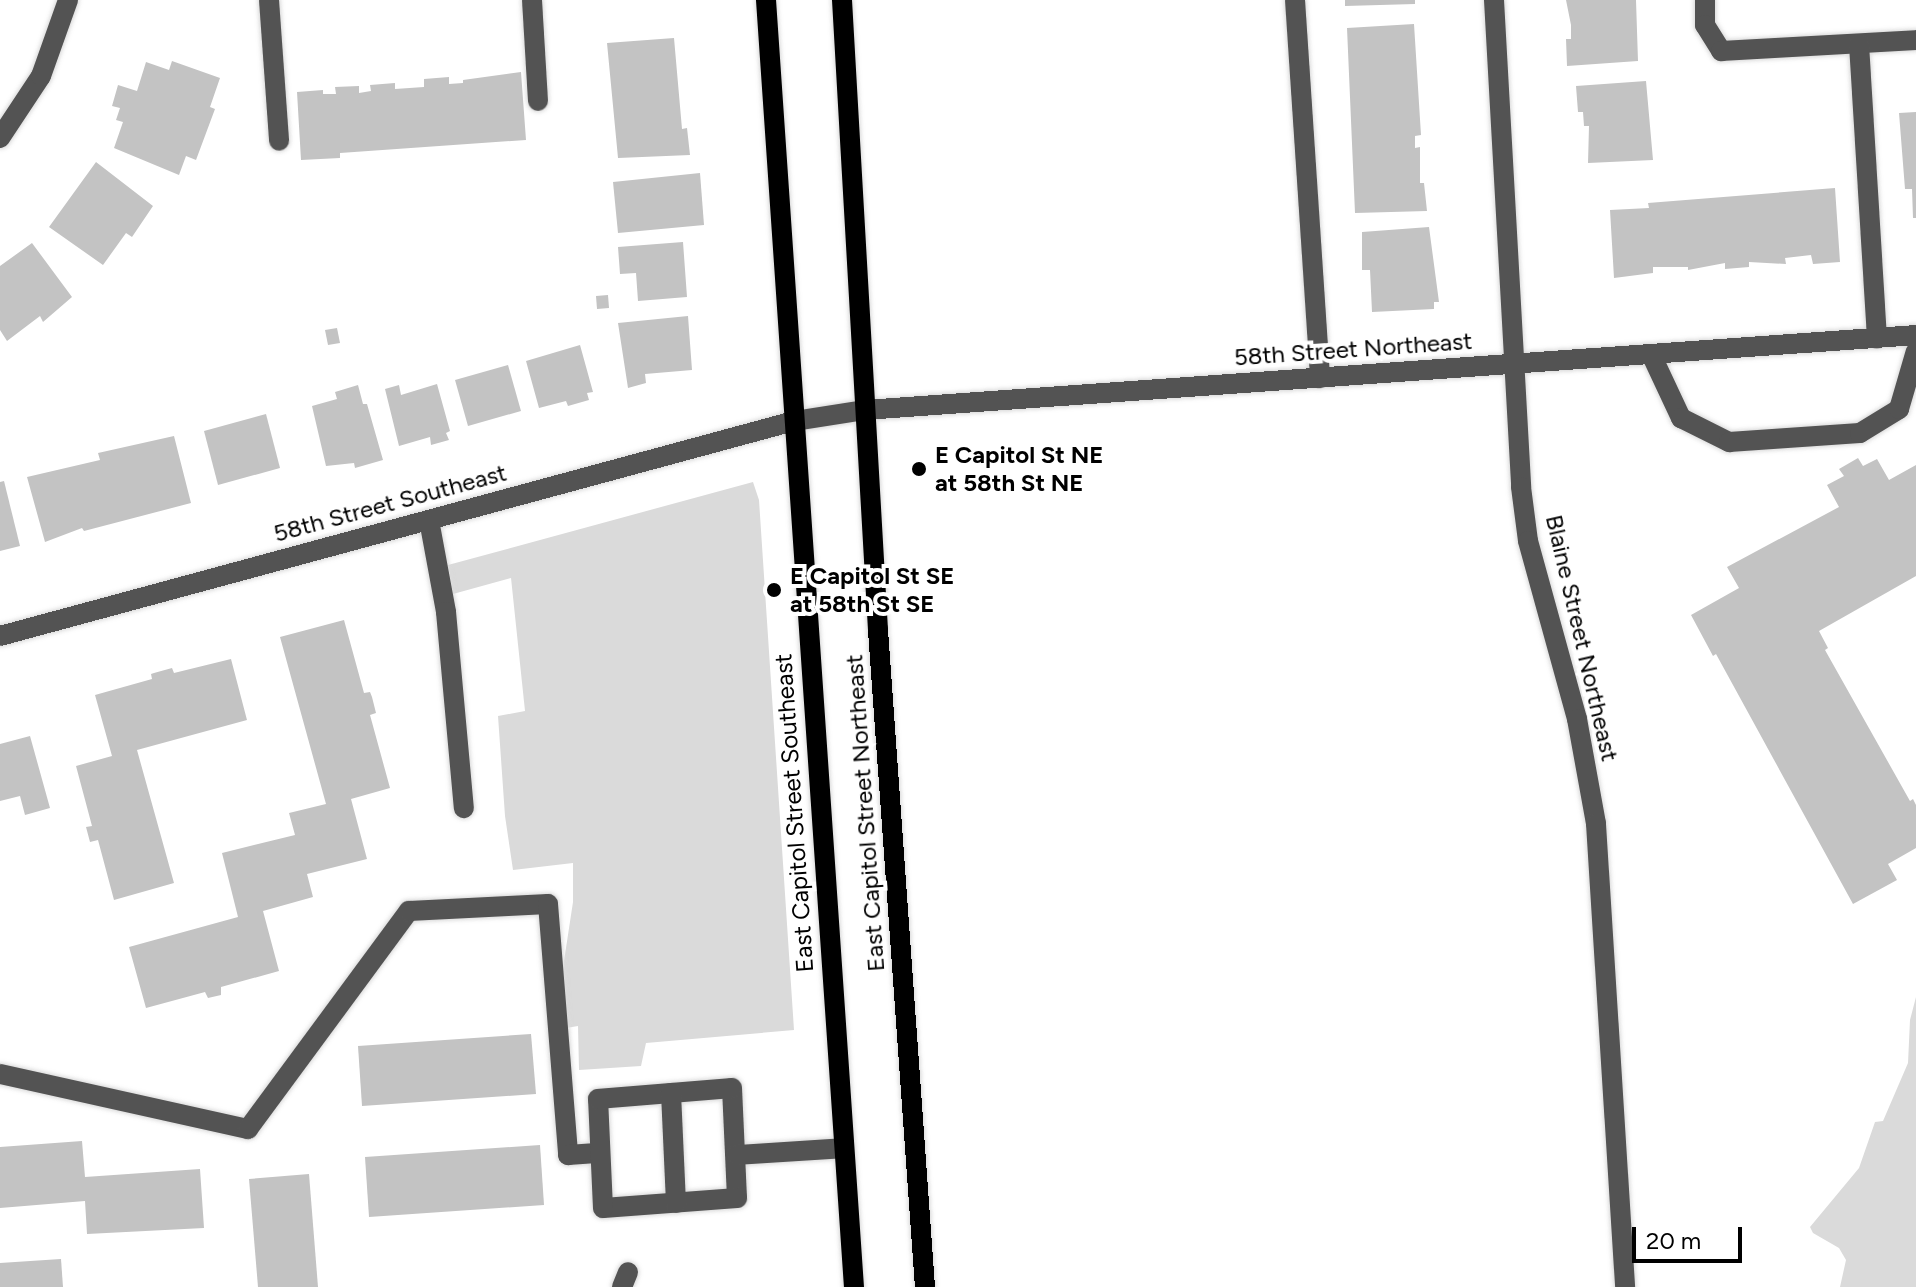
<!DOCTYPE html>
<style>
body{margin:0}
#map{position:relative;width:1916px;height:1287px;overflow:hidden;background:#fff;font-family:Figtree,sans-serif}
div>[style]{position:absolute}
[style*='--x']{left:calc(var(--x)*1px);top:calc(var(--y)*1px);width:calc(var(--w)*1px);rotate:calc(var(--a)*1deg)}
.green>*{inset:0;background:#dadada}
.building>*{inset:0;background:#c3c3c3}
.roads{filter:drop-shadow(0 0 2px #dbdbdb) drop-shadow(0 0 2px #dbdbdb)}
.minor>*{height:20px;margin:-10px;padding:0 10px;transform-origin:10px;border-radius:10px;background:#535353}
.major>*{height:20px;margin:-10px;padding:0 10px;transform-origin:10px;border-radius:10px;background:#000}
.dots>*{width:22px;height:22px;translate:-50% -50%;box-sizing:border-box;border:4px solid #fff;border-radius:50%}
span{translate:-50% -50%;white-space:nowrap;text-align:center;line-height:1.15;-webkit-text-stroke:8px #fff;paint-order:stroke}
.street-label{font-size:24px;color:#000}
.poi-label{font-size:24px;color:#000;font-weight:700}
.left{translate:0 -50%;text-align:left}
.scale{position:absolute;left:1632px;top:1227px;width:110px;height:36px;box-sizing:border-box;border:4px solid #000;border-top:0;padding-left:10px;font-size:24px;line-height:28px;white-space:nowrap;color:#000;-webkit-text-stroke:6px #fff;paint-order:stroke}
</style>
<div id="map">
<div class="green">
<i style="clip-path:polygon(753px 482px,759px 500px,794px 1030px,646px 1043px,641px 1066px,579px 1070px,578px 1026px,566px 1028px,562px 974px,573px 902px,573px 863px,513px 870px,505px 816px,498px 716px,525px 711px,511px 578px,453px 594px,448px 565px)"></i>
<i style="clip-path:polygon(1916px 997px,1916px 1287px,1840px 1287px,1846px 1260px,1839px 1248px,1813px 1233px,1810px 1227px,1859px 1168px,1875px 1122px,1883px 1121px,1908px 1063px,1910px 1020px)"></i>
</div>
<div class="building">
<i style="clip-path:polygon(1345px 0,1415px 0,1415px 4px,1345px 6px)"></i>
<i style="clip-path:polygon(1566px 0,1636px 0,1638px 61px,1567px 66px,1566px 39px,1571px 39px,1571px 25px)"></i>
<i style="clip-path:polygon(1414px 24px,1421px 135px,1415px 136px,1415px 148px,1420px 147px,1420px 183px,1424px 183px,1427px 211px,1355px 213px,1347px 28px)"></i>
<i style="clip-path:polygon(674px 38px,682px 129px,687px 128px,690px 155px,618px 158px,607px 43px)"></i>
<i style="clip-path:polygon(172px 61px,220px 78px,210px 107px,215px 109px,196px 160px,186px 156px,179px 175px,114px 148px,123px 122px,116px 120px,120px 108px,112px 106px,118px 85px,137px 91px,146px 62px,169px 70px)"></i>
<i style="clip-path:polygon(521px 72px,526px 140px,340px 153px,340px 158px,301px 160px,297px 92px,323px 90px,323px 94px,336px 94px,335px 87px,359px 86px,359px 93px,371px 91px,370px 85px,395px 83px,395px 89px,424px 87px,424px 79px,449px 77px,449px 84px,463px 83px,463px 80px)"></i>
<i style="clip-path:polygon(1646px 81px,1653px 160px,1588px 163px,1589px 126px,1584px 126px,1583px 112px,1578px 112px,1576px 86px)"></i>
<i style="clip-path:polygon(1916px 112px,1916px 218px,1913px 218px,1912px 189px,1905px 189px,1899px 113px)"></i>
<i style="clip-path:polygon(96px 162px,153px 206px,132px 237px,126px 233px,103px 265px,49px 227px)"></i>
<i style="clip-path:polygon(700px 173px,704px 225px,618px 233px,613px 182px)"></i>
<i style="clip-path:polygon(1835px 188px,1840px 262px,1813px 264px,1811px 255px,1785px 258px,1786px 264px,1749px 262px,1749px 267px,1725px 269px,1725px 263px,1688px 270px,1688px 267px,1653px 267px,1653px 273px,1614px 278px,1610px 210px,1649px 208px,1648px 203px)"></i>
<i style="clip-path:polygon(1429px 227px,1439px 302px,1434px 302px,1434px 309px,1372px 312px,1370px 270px,1362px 270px,1362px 232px)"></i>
<i style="clip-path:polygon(683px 242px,687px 297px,638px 301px,636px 273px,620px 274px,618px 247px)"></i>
<i style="clip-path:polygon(32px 243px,72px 297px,43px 322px,40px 316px,7px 341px,0 330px,0 266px)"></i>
<i style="clip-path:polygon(608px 295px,609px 308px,597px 309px,596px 296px)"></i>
<i style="clip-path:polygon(688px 316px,692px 370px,645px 374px,646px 383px,628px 388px,618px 323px)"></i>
<i style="clip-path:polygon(337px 328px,340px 343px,328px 345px,325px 330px)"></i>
<i style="clip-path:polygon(580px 345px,593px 392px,587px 393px,589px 400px,568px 406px,566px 401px,539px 408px,526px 361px)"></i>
<i style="clip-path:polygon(508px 365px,521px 411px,468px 426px,455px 380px)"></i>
<i style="clip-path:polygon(437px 384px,450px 431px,446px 433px,449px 440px,431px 445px,430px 437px,399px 446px,385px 389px,399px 385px,401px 395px)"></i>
<i style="clip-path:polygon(358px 385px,363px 404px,367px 404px,383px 460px,355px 468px,354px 463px,326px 466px,312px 406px,337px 399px,335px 392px)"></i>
<i style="clip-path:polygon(266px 414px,280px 468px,218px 485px,204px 431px)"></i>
<i style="clip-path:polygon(174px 436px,191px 503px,84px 531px,82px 528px,45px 542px,27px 477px,100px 460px,98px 453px)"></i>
<i style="clip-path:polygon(1858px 458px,1863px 466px,1877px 459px,1889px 480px,1916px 465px,1916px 576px,1819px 631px,1828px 648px,1825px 650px,1910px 801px,1913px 799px,1916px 805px,1916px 848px,1888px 864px,1897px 880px,1853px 904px,1716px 654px,1713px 656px,1691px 615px,1739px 588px,1727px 567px,1839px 507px,1827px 485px,1844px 476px,1839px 469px)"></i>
<i style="clip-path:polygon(4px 481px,20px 546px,0 551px,0 482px)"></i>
<i style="clip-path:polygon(344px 620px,364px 693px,370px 692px,372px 697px,376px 713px,370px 715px,390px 788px,351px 799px,367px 859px,307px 874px,313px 897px,263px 911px,279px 971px,221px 987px,221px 995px,208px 998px,205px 992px,146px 1008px,129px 947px,238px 917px,222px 853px,295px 835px,289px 813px,326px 804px,280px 637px)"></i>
<i style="clip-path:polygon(231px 659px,247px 720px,137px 750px,174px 883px,114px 900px,98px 840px,90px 842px,86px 827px,92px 826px,76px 766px,112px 756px,95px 695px,152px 679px,151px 674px,154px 673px,172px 668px,174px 673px)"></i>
<i style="clip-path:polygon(30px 736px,50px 808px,25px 815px,20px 796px,0 801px,0 744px)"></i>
<i style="clip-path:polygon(531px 1034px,536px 1094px,362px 1106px,358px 1046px)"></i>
<i style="clip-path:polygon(82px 1141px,85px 1177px,200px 1169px,204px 1228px,87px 1234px,85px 1201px,0 1208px,0 1147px)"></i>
<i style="clip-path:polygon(540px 1145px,544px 1205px,369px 1217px,365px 1157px)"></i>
<i style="clip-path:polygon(309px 1174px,318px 1287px,258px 1287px,249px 1179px)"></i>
<i style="clip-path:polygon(61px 1259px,63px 1287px,0 1287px,0 1263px)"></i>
</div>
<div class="roads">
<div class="minor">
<i style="--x:269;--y:0;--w:141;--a:85.9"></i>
<i style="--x:532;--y:0;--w:101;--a:86.6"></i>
<i style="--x:1295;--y:0;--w:379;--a:86.2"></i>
<i style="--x:1494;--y:0;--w:488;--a:86.8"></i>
<i style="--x:1521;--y:487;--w:54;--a:82.6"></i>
<i style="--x:1528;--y:541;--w:185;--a:74.6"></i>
<i style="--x:1577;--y:719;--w:107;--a:79.7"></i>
<i style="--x:1596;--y:824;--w:464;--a:86.4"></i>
<i style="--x:1705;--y:0;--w:25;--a:90"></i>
<i style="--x:1705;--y:25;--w:31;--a:58"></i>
<i style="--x:1721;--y:51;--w:195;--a:-3.2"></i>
<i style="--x:1859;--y:44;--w:295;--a:86.5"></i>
<i style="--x:0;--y:138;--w:74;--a:-56.5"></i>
<i style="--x:41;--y:76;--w:81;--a:-70.4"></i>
<i style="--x:1651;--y:354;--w:71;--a:64.9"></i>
<i style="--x:1681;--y:418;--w:54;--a:26.6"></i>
<i style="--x:1729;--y:442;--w:131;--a:-3.9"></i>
<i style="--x:1860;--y:433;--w:46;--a:-31.6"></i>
<i style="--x:1899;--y:409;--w:60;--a:-73.7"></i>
<i style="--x:429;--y:520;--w:94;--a:79.5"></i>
<i style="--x:446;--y:612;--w:197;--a:84.8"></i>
<i style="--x:0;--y:636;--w:823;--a:-15.15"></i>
<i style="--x:794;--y:421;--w:72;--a:-8.8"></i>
<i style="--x:865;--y:410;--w:1054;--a:-4.08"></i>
<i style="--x:0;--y:1074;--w:254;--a:12.5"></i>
<i style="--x:248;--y:1129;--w:271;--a:-53.6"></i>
<i style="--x:409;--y:911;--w:139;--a:-2.9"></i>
<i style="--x:548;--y:904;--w:252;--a:85.4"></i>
<i style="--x:568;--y:1155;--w:32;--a:-4"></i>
<i style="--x:732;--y:1088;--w:110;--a:87.4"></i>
<i style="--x:737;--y:1198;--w:134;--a:175.7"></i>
<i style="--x:603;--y:1208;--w:109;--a:-92.6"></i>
<i style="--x:598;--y:1099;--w:134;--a:-4.7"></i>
<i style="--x:671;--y:1093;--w:110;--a:87.4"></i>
<i style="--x:737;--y:1155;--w:107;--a:-3.7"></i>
<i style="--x:622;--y:1287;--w:16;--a:-68"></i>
</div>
<div class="major">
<i style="--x:766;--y:0;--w:1290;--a:86.09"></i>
<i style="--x:842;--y:0;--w:631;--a:86.73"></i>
<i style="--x:878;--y:630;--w:659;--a:85.91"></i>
</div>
</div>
<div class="dots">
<i style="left:919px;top:469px;background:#000"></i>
<i style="left:774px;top:590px;background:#000"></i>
</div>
<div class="street-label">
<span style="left:1353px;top:349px;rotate:-4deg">58th Street Northeast</span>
<span style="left:390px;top:503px;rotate:-15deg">58th Street Southeast</span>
<span style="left:1582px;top:638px;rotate:77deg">Blaine Street Northeast</span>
<span style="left:794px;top:813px;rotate:-94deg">East Capitol Street Southeast</span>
<span style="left:865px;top:813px;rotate:-94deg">East Capitol Street Northeast</span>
</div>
<div class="poi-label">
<span class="left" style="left:935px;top:469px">E Capitol St NE<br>at 58th St NE</span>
<span class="left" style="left:790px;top:590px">E Capitol St SE<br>at 58th St SE</span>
</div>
<div class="scale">20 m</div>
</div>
